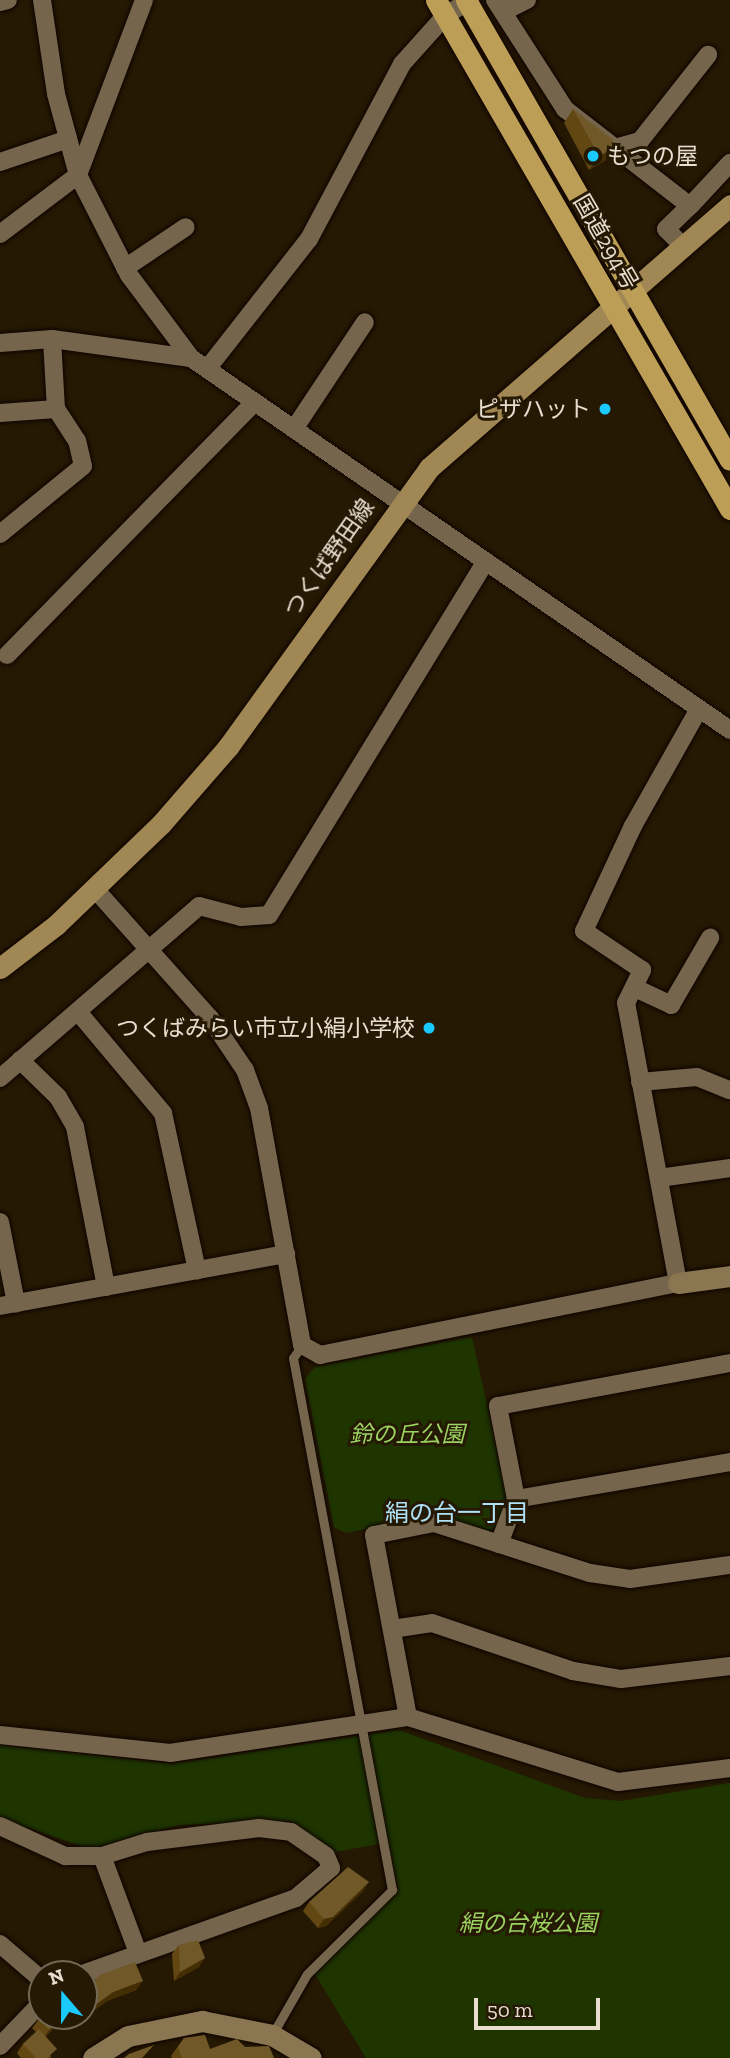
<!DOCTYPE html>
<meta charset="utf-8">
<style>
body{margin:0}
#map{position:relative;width:730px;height:2058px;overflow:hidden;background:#261903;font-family:"Zilla Slab","Noto Sans JP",serif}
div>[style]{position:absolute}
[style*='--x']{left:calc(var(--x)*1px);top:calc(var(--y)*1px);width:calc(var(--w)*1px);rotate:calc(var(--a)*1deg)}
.green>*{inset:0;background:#1e3500}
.roads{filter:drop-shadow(0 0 2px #0f0400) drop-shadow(0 0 2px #0f0400)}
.lane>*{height:9px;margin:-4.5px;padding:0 4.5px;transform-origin:4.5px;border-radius:4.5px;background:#75654d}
.street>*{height:18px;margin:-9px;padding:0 9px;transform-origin:9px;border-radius:9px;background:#75654d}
.secondary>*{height:21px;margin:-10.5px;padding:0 10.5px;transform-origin:10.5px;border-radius:10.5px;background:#8a7650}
.primary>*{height:21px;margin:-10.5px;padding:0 10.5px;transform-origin:10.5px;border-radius:10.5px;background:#a08753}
.highway>*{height:21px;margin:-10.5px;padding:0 10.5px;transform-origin:10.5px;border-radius:10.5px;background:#bc9e57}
.wall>*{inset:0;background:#624713}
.shaded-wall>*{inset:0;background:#442e04}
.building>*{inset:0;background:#705828}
.dots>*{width:19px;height:19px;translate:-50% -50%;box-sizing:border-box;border:4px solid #261903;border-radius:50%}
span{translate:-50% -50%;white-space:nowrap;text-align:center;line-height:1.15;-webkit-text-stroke:6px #261903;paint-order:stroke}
.poi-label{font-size:23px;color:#e7ded0}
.left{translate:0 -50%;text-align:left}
.right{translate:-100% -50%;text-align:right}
.street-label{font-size:23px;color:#e7ded0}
.park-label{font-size:23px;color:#9ad361;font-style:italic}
.neighbourhood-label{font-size:24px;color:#aee1f6}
.north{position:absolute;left:28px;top:1960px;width:70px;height:70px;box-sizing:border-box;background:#261903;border:2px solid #736855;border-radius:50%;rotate:340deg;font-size:19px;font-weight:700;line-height:28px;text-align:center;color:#e7ded0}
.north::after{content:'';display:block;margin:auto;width:24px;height:32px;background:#1acafc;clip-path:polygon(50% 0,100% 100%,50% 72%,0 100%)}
.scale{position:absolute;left:474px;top:1998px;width:126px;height:32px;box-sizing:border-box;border:4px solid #e7ded0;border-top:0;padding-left:9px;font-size:21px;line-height:24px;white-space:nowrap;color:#e7ded0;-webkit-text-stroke:5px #261903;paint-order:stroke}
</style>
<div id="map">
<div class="green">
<i style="clip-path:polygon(472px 1337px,508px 1500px,498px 1528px,488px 1531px,430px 1516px,346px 1533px,334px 1527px,305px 1379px,315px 1367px)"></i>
<i style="clip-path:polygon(399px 1730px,585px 1798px,621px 1801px,730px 1783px,730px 2058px,366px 2058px,313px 1971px,397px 1891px,379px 1844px,335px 1852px,291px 1821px,179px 1825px,90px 1849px,0 1818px,0 1745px,172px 1764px)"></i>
</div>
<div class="roads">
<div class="lane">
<i style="--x:272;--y:2035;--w:70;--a:-60.2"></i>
<i style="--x:307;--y:1974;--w:120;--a:-44.7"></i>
<i style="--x:392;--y:1890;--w:541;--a:-100.54"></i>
<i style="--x:293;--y:1358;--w:16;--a:-55"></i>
</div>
<div class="street">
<i style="--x:42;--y:0;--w:95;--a:81.5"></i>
<i style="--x:56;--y:94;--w:84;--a:74.8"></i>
<i style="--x:78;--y:175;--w:112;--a:63"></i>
<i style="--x:129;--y:275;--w:104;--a:53.2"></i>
<i style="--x:191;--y:358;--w:655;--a:34.61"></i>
<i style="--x:495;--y:0;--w:130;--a:57.3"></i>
<i style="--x:565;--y:109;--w:158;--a:37.8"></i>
<i style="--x:690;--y:206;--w:59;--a:-47.1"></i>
<i style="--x:0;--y:2;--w:8;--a:-14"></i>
<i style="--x:503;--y:12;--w:27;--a:-27"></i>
<i style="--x:615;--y:148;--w:26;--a:-16"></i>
<i style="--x:640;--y:141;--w:110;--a:-51.7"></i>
<i style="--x:0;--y:162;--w:72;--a:-18.7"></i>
<i style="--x:0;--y:234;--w:98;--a:-37.1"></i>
<i style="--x:78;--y:175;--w:187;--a:-69.3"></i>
<i style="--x:683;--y:246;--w:24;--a:-135"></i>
<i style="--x:666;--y:229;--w:33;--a:-44"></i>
<i style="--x:125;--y:268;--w:73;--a:-33.9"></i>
<i style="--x:0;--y:343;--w:52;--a:-4.4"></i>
<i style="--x:52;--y:339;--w:140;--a:7.8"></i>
<i style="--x:207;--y:369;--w:165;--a:-51.9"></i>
<i style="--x:309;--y:239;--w:198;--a:-62"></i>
<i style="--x:402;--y:64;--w:64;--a:-48.1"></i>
<i style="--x:445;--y:16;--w:30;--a:-33"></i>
<i style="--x:0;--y:413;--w:56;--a:-4.1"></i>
<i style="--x:294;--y:429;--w:128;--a:-56.4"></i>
<i style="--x:0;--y:534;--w:107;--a:-39.3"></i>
<i style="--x:83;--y:466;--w:26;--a:-103"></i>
<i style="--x:77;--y:441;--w:38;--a:-123"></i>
<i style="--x:56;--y:409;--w:70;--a:-93.3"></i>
<i style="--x:7;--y:655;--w:354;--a:-45.6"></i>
<i style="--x:94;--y:888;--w:174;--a:48.3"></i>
<i style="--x:210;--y:1018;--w:63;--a:56.1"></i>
<i style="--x:245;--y:1070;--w:40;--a:69.8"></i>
<i style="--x:259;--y:1108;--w:241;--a:79.7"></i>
<i style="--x:302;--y:1345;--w:21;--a:29"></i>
<i style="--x:320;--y:1355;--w:365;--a:-11.4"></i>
<i style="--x:678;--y:1283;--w:285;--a:-100.5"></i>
<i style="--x:626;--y:1003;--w:37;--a:-64"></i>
<i style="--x:642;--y:970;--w:70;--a:-146.1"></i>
<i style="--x:584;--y:931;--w:116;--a:-65"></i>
<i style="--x:633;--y:826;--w:134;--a:-60.6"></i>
<i style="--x:635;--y:988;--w:40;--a:25"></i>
<i style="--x:671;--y:1005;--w:78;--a:-59.8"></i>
<i style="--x:79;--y:1013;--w:131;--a:50"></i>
<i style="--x:163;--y:1113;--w:161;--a:77.8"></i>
<i style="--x:20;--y:1060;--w:53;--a:44.2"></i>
<i style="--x:58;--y:1097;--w:34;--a:60"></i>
<i style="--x:75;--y:1127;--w:163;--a:79"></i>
<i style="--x:0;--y:1078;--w:263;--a:-40.8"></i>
<i style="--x:199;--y:906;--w:43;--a:14.7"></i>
<i style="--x:241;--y:917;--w:28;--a:-4"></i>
<i style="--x:269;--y:915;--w:414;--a:-58.5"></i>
<i style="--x:640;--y:1082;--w:57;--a:-5"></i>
<i style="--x:697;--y:1077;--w:35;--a:22"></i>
<i style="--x:659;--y:1178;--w:72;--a:-8"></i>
<i style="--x:0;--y:1222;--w:83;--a:78.8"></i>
<i style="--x:0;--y:1306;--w:291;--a:-10.3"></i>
<i style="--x:516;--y:1499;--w:217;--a:-9.8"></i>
<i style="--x:499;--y:1544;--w:48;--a:-69.3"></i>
<i style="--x:516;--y:1499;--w:95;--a:-101"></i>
<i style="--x:498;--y:1406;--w:236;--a:-10.5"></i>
<i style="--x:392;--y:1629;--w:40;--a:-8.5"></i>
<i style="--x:432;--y:1623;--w:149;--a:18.8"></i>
<i style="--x:573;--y:1671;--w:49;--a:9.5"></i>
<i style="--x:621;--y:1679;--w:110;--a:-6.8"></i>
<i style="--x:408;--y:1717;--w:185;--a:-100.6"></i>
<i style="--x:374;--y:1535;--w:61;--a:-11.3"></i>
<i style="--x:434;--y:1523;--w:164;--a:17.8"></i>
<i style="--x:590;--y:1573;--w:40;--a:8.5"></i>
<i style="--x:630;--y:1579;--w:101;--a:-8"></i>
<i style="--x:0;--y:1735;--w:171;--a:6"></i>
<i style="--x:170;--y:1753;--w:241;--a:-8.6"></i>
<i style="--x:408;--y:1717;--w:220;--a:17.2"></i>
<i style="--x:618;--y:1782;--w:113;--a:-7.1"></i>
<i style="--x:0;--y:1826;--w:72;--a:24.8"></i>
<i style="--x:65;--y:1856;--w:37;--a:0"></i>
<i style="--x:102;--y:1856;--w:47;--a:-17.3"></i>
<i style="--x:147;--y:1842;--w:113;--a:-7.1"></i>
<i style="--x:259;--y:1828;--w:32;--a:7"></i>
<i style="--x:291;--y:1832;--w:42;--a:34.4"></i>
<i style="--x:326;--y:1856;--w:13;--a:67"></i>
<i style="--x:331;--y:1868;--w:46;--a:139.4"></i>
<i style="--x:296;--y:1898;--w:226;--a:160.4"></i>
<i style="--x:102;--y:1856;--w:103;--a:69.6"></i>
<i style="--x:0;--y:1944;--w:55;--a:40.6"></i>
<i style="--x:0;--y:2046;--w:61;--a:-46.3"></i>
</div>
<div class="secondary">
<i style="--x:678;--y:1283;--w:52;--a:-7.7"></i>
<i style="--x:93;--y:2058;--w:41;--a:-32.2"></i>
<i style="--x:128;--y:2036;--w:76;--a:-11.5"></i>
<i style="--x:202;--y:2021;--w:71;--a:11.3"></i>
<i style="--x:272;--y:2035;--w:45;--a:30.5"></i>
</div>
<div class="primary">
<i style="--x:0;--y:968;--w:71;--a:-37.5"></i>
<i style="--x:56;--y:925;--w:146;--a:-43.9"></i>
<i style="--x:161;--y:824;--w:102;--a:-49"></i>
<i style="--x:228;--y:747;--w:344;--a:-54.2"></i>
<i style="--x:429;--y:468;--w:400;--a:-41.1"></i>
</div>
<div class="highway">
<i style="--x:436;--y:0;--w:588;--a:59.99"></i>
<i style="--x:466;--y:0;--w:530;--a:60.15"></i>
</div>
</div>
<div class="wall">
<i style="clip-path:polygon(573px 109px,616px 147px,606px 160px,589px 170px,564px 123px)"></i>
<i style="clip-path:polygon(363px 1891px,326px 1926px,318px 1928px,303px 1911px,309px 1902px)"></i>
<i style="clip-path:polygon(179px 1945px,199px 1967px,174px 1981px,172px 1954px)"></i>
<i style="clip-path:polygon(84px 1987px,136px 1990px,107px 2001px,75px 2024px,69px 2016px,84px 2016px)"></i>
<i style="clip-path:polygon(64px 2016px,59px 2023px,46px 2036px,51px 2058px,21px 2058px,17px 2053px,23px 2044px,36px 2032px,32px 2028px,39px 2019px)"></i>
<i style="clip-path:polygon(184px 2038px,210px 2049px,245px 2047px,274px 2058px,172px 2058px,171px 2056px)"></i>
</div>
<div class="shaded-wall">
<i style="clip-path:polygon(616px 147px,606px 160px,589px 170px,599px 156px)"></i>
<i style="clip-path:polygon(369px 1882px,363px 1891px,326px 1926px,318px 1928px,324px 1919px)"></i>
<i style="clip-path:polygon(205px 1958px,199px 1967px,174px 1981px,180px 1972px)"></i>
<i style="clip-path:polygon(143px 1981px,136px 1990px,107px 2001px,75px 2024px,81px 2016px,84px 2016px,84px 2013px,113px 1992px)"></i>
<i style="clip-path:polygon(64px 2016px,59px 2023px,43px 2039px,49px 2030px)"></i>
</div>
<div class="building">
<i style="clip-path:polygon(573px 109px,612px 139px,616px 147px,599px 156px)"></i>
<i style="clip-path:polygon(348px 1867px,369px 1882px,333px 1917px,324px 1919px,309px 1902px)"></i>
<i style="clip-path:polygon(198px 1940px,205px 1958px,180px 1972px,179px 1945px)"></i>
<i style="clip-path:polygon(135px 1962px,143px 1981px,113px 1992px,84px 2013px,84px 1987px,102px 1974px)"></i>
<i style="clip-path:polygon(42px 2016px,64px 2016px,49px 2030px,39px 2019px)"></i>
<i style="clip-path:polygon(39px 2029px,57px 2049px,47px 2058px,36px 2058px,23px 2044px)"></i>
<i style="clip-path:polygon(205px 2035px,210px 2049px,237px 2039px,245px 2047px,269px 2046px,274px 2058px,182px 2058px,178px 2047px,184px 2038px)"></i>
<i style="clip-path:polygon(154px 2045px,142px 2058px,124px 2058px,129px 2054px)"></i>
</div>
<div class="dots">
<i style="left:593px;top:156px;background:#1acafc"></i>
<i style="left:605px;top:409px;background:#1acafc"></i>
<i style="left:429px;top:1028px;background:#1acafc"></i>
</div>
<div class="poi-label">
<span class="left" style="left:607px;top:156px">もつの屋</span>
<span class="right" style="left:591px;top:409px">ピザハット</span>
<span class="right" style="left:415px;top:1028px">つくばみらい市立小絹小学校</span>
</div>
<div class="street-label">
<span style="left:606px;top:242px;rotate:60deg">国道294号</span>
<span style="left:329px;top:558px;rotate:-55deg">つくば野田線</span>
</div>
<div class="park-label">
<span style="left:407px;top:1434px">鈴の丘公園</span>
<span style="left:528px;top:1923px">絹の台桜公園</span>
</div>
<div class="neighbourhood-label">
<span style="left:457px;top:1513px">絹の台一丁目</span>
</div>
<div class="north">N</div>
<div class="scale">50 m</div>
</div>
